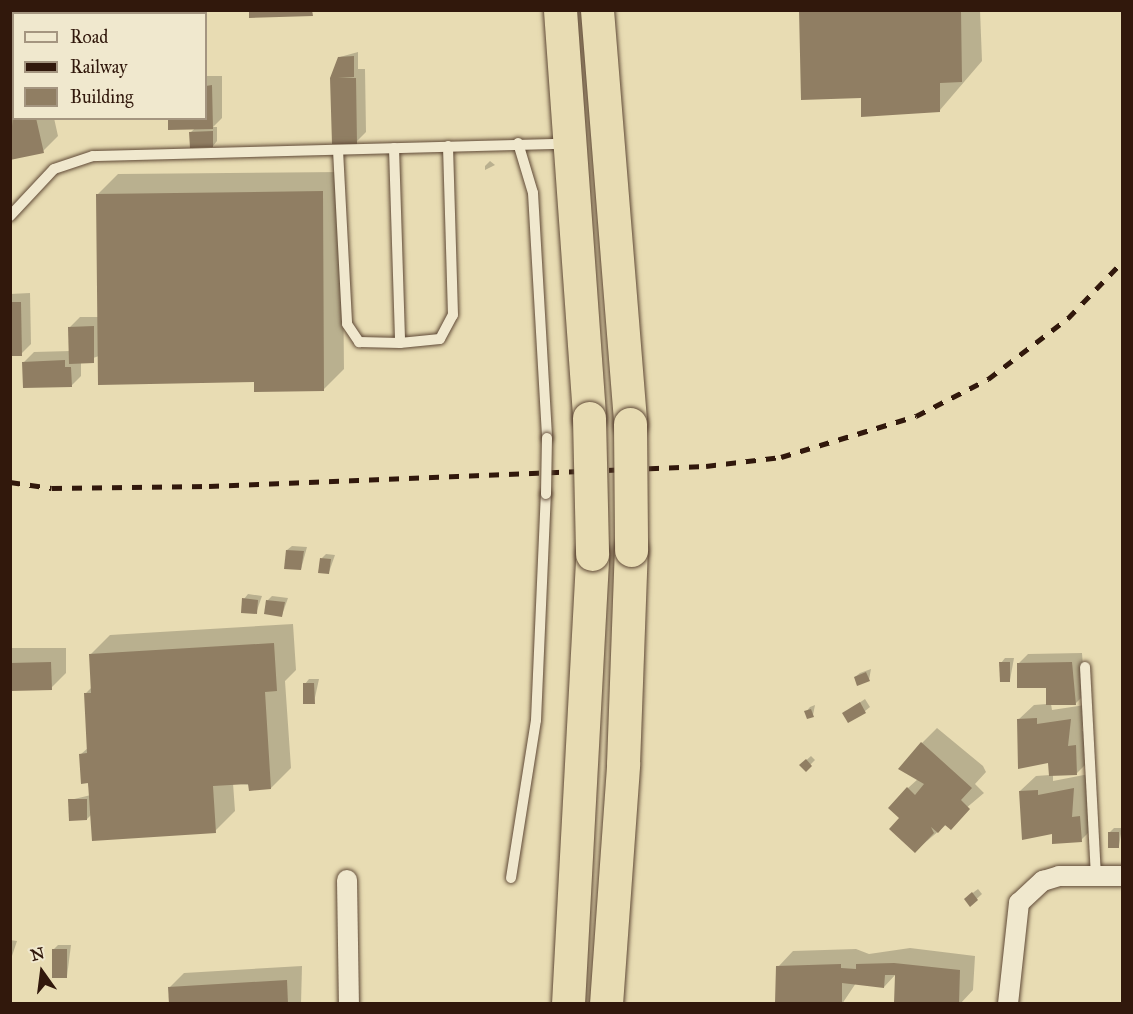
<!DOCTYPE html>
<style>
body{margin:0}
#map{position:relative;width:1133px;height:1014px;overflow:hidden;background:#e8dcb3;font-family:"IM FELL Great Primer",serif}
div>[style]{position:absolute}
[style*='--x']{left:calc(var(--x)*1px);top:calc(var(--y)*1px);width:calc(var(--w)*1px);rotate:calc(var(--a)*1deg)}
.shadow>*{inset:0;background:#0003}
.building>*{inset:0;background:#907e63}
.roads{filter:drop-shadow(0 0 2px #5f4936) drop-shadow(0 0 2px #5f4936)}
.service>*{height:10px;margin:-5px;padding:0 5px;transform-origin:5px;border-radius:5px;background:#f0e8ce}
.minor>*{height:20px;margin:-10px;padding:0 10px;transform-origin:10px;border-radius:10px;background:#f0e8ce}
.trunk>*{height:33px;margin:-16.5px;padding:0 16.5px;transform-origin:16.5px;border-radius:16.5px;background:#e8dcb3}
.rail>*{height:4.5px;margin-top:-2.25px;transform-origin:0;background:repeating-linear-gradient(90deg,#31180c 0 10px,transparent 0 20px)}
.bridges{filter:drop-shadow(0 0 2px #5f4936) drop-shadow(0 0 2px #5f4936)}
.service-bridge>*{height:10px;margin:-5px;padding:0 5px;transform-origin:5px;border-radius:5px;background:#f0e8ce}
.trunk-bridge>*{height:33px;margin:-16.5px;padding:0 16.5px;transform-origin:16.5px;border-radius:16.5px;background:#e8dcb3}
span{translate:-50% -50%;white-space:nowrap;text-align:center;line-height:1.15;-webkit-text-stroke:4.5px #f0e8ce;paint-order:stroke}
.frame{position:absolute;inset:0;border:12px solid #31180c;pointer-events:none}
.legend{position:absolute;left:12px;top:12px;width:195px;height:108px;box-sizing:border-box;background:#f0e8ce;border:2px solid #a49580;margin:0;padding:8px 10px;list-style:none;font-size:18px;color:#31180c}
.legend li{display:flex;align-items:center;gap:12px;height:30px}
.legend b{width:30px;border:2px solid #a49580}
.north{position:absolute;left:12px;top:942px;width:60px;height:60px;-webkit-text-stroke:4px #f0e8ce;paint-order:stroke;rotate:346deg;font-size:16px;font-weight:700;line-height:24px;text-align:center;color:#31180c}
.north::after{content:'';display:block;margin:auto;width:21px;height:27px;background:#31180c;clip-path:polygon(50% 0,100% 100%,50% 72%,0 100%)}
</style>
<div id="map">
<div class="shadow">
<i style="clip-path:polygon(801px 10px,980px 10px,982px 61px,940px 110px,862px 97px)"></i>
<i style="clip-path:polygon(358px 52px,358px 69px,365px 69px,366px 132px,356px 142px,332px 79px,340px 57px)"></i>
<i style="clip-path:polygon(206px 76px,222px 76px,222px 118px,213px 127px,217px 127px,217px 141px,213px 146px,191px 132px,206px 118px)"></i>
<i style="clip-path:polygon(14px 81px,14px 118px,54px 118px,58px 136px,43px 151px,10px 158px)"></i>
<i style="clip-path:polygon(490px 161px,495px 165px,485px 170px,485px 166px)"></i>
<i style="clip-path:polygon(342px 172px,344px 369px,324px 389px,99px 356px,81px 362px,81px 376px,71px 386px,24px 362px,34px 352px,70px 351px,70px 327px,80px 317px,99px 317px,98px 194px,118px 174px)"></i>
<i style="clip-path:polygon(30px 293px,31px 344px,21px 354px,10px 355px,10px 294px)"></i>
<i style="clip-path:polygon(292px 546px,307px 547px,301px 569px,287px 550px)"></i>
<i style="clip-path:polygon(326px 554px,335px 555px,329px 572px,322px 558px)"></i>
<i style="clip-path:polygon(248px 594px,262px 596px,256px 613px,244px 599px)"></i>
<i style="clip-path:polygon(272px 596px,288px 598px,282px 615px,267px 601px)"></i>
<i style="clip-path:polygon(293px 624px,296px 670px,285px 681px,291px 768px,271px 788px,233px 783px,235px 811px,215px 831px,92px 814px,87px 819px,70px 800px,91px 795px,80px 755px,89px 747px,85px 694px,92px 687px,90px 655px,110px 635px)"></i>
<i style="clip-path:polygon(10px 648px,66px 648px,66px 673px,51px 688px,10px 689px)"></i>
<i style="clip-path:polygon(1082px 653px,1085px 694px,1075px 704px,1051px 704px,1052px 710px,1085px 705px,1082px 731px,1091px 731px,1092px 758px,1077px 773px,1053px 774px,1053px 781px,1089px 774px,1087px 802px,1095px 802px,1096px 825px,1081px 840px,1020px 791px,1036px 776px,1050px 775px,1050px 762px,1018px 720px,1034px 705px,1047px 704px,1048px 687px,1018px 664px,1028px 654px)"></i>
<i style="clip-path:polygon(1005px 658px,1014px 658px,1010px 680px,1001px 663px)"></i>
<i style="clip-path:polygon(871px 669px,869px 680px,855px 677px,860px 673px)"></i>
<i style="clip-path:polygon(309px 679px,319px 679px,314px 702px,305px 684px)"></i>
<i style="clip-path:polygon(865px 699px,870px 707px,865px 711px,844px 713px)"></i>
<i style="clip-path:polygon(815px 705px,813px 715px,806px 712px,810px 707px)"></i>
<i style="clip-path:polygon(937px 728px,983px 766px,986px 772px,975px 784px,984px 793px,915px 851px,901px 818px,908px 788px,918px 779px,922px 743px)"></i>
<i style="clip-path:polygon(811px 756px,815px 760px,806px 769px,801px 765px)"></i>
<i style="clip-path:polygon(1114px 828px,1122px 828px,1119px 846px,1109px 833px)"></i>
<i style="clip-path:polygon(978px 889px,982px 894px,970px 905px,970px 895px)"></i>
<i style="clip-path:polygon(10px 940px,17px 941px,12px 956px,10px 956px)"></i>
<i style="clip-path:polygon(58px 945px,71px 945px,67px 976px,53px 950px)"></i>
<i style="clip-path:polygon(910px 948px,975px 956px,973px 990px,960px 1004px,915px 1004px,896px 974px,884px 987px,856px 983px,842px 1004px,776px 1001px,778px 967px,793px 951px,856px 949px,869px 954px)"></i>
<i style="clip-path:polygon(302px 966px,301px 1004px,170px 1004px,169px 988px,184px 973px)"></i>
</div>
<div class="building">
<i style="clip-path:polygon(249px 10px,312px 10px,313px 16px,249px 18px)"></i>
<i style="clip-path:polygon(799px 10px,961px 10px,962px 82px,940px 83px,940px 112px,861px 117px,861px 98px,801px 100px)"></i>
<i style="clip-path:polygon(354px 56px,354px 77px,338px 78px,356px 78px,357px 144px,332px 144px,330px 78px,338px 57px)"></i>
<i style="clip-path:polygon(212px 85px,213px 129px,168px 130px,168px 118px,206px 118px,206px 86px)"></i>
<i style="clip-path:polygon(14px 92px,14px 118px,36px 118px,44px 153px,10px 160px)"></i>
<i style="clip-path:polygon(213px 131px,213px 147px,190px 148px,189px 132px)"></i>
<i style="clip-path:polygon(323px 191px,324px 391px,254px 392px,254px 382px,98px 385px,96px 194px)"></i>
<i style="clip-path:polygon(10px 302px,21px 302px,22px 356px,10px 356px)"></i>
<i style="clip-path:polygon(94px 326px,94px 363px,69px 364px,68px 327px)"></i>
<i style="clip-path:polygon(65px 360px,65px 367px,71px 367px,72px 387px,23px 388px,22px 362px)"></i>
<i style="clip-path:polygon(286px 550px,304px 551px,301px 570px,284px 569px)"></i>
<i style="clip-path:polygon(320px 558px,331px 559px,329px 574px,318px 573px)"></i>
<i style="clip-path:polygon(242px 598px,258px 600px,257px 614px,241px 613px)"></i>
<i style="clip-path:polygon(266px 600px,285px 602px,282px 617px,264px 614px)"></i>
<i style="clip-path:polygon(274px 643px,277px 691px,265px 692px,271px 789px,249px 791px,248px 784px,213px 786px,216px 833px,92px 841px,88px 783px,81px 784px,79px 754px,87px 753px,84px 693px,91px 693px,89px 654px)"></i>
<i style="clip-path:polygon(51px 662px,52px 690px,10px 691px,10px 663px)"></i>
<i style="clip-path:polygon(999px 662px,1010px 662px,1010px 682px,1000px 682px)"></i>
<i style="clip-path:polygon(1072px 662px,1076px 705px,1046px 705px,1046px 688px,1017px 688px,1017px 663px)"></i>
<i style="clip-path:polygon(866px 672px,870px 681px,857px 686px,854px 677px)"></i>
<i style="clip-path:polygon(303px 683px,314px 683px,315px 704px,303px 704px)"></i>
<i style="clip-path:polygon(860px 702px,866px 713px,848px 723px,842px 713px)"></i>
<i style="clip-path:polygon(811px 709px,814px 717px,807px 719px,804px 711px)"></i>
<i style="clip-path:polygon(1037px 718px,1037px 724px,1071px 719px,1068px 746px,1076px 745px,1077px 775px,1049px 776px,1048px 763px,1018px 769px,1017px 719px)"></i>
<i style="clip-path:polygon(921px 742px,972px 788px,961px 800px,970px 809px,951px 830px,945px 825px,938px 833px,931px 827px,934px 833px,915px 853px,889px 829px,899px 818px,888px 808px,907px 787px,915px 795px,924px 784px,898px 769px)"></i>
<i style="clip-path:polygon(806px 759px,812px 766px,806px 772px,799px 765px)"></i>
<i style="clip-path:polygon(1074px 788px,1072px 817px,1080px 816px,1082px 842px,1052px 844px,1052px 834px,1022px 840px,1019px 791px,1038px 790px,1038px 795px)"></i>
<i style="clip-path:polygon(68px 799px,87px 799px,87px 820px,69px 821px)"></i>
<i style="clip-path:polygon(1108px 832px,1119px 832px,1119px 848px,1108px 848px)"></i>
<i style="clip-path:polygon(972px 892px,978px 900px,970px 907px,964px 899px)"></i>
<i style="clip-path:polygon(52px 949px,67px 949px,67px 978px,52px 978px)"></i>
<i style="clip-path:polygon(894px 963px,960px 970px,959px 1004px,894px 1003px,895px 975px,885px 975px,884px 988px,842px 983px,842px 1004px,775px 1003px,776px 966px,841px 964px,841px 968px,856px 969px,856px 964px)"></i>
<i style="clip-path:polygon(287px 980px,288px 1004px,169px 1004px,168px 987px)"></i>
</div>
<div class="roads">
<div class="service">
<i style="--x:518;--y:143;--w:52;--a:73.3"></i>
<i style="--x:533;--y:193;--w:245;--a:86.7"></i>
<i style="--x:394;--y:148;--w:195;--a:88.2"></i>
<i style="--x:338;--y:150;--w:174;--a:87"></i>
<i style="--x:347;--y:324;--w:22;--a:56"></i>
<i style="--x:359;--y:342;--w:41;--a:1.4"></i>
<i style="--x:400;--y:343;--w:40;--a:-5.7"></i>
<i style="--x:440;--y:339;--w:27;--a:-62"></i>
<i style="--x:453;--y:315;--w:169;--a:-91.7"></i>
<i style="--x:10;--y:216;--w:64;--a:-46.9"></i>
<i style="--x:54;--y:169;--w:41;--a:-18.4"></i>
<i style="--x:93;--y:156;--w:474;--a:-1.5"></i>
<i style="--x:1085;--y:667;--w:209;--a:87"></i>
<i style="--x:511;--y:878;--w:160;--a:-81"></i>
<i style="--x:536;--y:720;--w:226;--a:-87.5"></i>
</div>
<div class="minor">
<i style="--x:347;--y:880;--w:124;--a:89.1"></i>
<i style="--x:1008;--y:1004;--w:102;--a:-83.8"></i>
<i style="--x:1019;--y:903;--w:33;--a:-43"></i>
<i style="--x:1043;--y:881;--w:17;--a:-17"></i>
<i style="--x:1059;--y:876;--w:63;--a:0"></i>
</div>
<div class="trunk">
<i style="--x:560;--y:10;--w:409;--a:85.9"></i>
<i style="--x:597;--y:10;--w:415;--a:85.4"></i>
<i style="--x:568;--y:1004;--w:451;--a:-86.9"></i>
<i style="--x:606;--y:1004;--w:241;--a:-85.9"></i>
<i style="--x:623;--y:764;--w:214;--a:-87.9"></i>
</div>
</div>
<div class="rail">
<i style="--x:10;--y:482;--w:42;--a:8.1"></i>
<i style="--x:52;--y:488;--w:157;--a:-0.7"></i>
<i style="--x:209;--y:486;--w:497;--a:-2.3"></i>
<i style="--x:706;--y:466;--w:76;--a:-6.8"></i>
<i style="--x:781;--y:457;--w:141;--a:-16.9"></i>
<i style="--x:916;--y:416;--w:81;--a:-27.2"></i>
<i style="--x:988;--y:379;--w:101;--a:-37.3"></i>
<i style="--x:1068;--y:318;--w:78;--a:-46"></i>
</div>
<div class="bridges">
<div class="service-bridge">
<i style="--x:546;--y:494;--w:56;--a:-89"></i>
</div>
<div class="trunk-bridge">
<i style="--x:589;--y:418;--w:136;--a:88.7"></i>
<i style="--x:630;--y:424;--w:126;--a:89.5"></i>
</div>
</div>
<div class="frame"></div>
<ul class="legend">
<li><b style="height:8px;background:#f0e8ce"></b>Road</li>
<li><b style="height:8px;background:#31180c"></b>Railway</li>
<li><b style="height:16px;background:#907e63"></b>Building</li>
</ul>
<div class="north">N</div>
</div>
